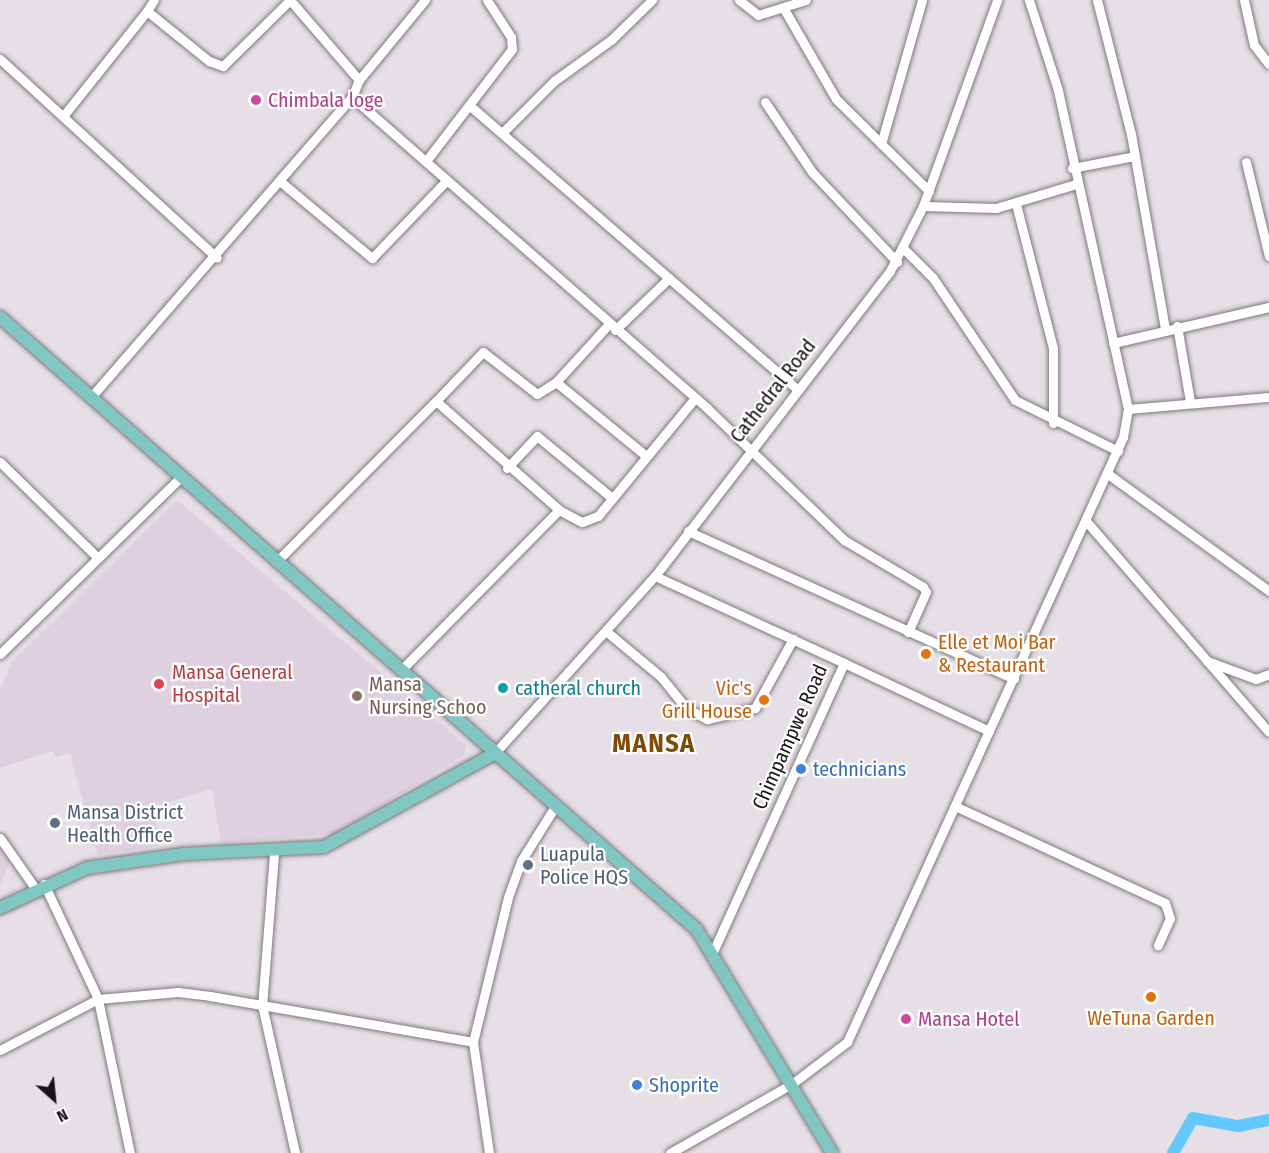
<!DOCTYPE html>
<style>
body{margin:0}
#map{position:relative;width:1269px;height:1153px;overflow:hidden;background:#e6dfe6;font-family:"Fira Sans Condensed",sans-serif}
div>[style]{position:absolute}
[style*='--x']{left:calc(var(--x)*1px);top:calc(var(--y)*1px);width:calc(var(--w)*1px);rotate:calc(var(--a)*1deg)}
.built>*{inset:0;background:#ded0de}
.river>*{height:12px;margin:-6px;padding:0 6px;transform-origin:6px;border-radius:6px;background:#62c8fd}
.roads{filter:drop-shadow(0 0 2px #7f787f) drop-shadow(0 0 2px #7f787f)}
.minor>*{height:9px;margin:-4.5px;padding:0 4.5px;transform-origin:4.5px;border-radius:4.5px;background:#fff}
.major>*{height:12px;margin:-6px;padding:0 6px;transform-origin:6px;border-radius:6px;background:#80c7c4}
.dots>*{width:16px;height:16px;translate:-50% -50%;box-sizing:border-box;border:3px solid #fff;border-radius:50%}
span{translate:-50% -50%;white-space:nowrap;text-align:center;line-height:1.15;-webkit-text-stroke:4.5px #fff;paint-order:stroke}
.hotel-label{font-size:20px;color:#b23c85}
.left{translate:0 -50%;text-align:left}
.street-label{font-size:20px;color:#171417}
.food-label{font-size:20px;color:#c56008}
.right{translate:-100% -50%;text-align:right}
.health-label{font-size:20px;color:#be3a42}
.education-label{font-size:20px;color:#785e54}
.culture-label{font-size:20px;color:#0d838f}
.shop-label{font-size:20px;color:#366cbe}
.service-label{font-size:20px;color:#4e5e75}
.district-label{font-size:26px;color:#7c4b04;font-weight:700;letter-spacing:1.5px}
.north{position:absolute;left:24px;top:1069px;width:60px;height:60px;-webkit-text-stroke:4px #fff;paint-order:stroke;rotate:153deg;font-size:16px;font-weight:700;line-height:24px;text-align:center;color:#171417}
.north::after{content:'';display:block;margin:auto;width:21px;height:27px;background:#171417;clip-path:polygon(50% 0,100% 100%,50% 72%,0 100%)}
</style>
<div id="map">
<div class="built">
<i style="clip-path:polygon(177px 500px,466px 745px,464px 755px,336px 834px,221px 843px,212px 789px,154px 807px,159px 846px,98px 855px,70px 753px,55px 757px,53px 751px,0 768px,0 690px,11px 663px)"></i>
<i style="clip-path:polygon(0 850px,10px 861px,0 886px)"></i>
</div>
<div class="river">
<i style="--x:1173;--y:1153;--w:40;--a:-60.3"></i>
<i style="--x:1193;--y:1118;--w:46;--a:10.1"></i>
<i style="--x:1238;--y:1126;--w:32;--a:-11"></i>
</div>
<div class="roads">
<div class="minor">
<i style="--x:290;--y:0;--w:106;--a:49.2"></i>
<i style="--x:739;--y:0;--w:24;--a:38"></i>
<i style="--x:758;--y:15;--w:50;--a:-17.4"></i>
<i style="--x:1097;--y:0;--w:138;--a:75.8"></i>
<i style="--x:1131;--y:134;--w:198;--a:80.1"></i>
<i style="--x:1244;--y:0;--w:46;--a:77.5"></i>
<i style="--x:1254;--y:45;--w:24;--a:52"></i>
<i style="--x:784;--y:9;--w:104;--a:60"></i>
<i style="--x:836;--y:99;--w:131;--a:44.7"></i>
<i style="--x:147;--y:11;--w:13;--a:-58"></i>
<i style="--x:0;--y:59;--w:294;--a:42.5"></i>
<i style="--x:352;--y:97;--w:18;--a:-68"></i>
<i style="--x:359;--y:80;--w:104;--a:-50.5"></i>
<i style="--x:765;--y:102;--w:84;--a:56.1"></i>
<i style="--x:812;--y:172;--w:124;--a:46.6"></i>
<i style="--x:469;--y:105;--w:434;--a:40.9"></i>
<i style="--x:64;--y:115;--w:133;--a:-51.4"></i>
<i style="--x:147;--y:11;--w:80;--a:38.9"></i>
<i style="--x:209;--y:61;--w:15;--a:20"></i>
<i style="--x:223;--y:66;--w:94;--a:-44.6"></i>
<i style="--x:503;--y:132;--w:72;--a:-45"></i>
<i style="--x:554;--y:81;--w:72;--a:-35.9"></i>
<i style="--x:612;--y:39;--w:56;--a:-44.3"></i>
<i style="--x:881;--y:144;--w:150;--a:-74.1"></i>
<i style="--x:426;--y:161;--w:141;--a:-52.5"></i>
<i style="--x:512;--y:49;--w:12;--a:-95"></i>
<i style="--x:511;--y:37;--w:44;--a:-123"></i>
<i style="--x:1246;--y:162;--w:97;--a:76.3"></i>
<i style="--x:1072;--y:168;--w:64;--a:-10.8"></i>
<i style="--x:281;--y:182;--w:119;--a:39.9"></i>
<i style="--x:372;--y:258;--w:108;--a:-46.1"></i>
<i style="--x:1016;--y:204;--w:149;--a:75.6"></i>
<i style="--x:1053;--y:348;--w:75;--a:90"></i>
<i style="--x:923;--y:206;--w:73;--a:1.6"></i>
<i style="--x:996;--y:208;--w:84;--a:-16.7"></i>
<i style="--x:904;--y:249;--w:41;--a:45"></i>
<i style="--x:933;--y:278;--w:147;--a:56.1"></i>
<i style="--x:1015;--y:400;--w:115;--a:26.3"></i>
<i style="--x:1177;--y:326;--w:76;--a:80.2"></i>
<i style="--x:615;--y:330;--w:75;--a:-43.9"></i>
<i style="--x:1113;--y:343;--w:160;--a:-13"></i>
<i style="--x:556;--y:382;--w:117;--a:39.4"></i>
<i style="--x:91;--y:397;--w:398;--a:-49"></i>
<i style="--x:352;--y:97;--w:473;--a:41.2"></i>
<i style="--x:708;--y:409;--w:189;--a:43.9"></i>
<i style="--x:844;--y:540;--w:92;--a:30.7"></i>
<i style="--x:923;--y:587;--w:6;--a:59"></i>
<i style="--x:926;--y:592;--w:44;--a:114.2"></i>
<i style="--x:436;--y:401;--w:68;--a:-46.2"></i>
<i style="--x:483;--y:352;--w:68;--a:37.9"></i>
<i style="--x:537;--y:394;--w:22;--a:-32"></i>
<i style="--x:556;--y:382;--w:77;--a:-47.6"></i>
<i style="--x:1128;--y:409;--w:142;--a:-4.9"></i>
<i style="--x:0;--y:462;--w:137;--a:44.4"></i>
<i style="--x:507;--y:468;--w:44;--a:-46.8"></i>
<i style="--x:537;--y:436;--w:97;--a:39.6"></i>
<i style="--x:1108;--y:474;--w:199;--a:36"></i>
<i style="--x:1086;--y:521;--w:279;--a:49.1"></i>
<i style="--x:688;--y:531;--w:358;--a:24.4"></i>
<i style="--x:276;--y:562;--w:227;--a:-45.2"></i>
<i style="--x:436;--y:401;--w:164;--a:41.5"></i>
<i style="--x:655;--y:576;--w:208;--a:24.7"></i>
<i style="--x:844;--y:663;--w:315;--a:114.4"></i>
<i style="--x:607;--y:632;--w:70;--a:39.8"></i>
<i style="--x:661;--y:677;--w:40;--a:51"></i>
<i style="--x:686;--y:708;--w:24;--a:28"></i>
<i style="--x:707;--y:719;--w:49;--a:-12.9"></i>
<i style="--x:755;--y:708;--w:79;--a:-61.2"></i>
<i style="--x:0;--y:654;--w:253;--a:-44.4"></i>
<i style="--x:1207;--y:661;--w:52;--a:20.2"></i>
<i style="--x:1256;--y:679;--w:14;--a:-21"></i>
<i style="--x:844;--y:663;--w:160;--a:25.1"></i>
<i style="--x:401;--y:670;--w:225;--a:-45.4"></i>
<i style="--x:559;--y:510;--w:26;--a:28"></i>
<i style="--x:582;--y:522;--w:17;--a:-21"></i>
<i style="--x:598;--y:516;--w:153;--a:-50.6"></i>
<i style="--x:494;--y:754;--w:240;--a:-47.9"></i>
<i style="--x:655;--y:576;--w:385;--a:-52.4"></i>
<i style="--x:890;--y:271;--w:73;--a:-63.1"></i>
<i style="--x:923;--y:206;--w:219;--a:-70.2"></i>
<i style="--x:955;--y:806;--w:231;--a:24.8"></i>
<i style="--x:1165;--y:903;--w:16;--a:72"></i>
<i style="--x:1170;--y:918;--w:30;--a:114"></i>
<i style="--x:0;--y:838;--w:61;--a:55"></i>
<i style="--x:274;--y:854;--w:151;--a:94.5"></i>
<i style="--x:262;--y:1005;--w:152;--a:77.4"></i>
<i style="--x:44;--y:884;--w:127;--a:64.8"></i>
<i style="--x:98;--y:999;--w:80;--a:-5"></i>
<i style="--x:178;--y:992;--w:32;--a:7"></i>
<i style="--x:210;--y:996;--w:267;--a:9.9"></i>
<i style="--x:473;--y:1042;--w:112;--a:81.8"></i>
<i style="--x:473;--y:1042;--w:149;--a:-76.4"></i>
<i style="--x:508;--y:897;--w:38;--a:-70"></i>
<i style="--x:521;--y:861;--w:66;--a:-58"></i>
<i style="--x:0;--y:1050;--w:110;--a:-27.5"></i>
<i style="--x:98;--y:999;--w:157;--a:78.3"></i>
<i style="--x:670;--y:1153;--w:142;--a:-29.6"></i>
<i style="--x:793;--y:1083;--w:68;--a:-37.2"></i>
<i style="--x:847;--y:1042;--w:665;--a:-65.48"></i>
<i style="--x:1123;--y:437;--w:28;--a:-80"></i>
<i style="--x:1128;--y:409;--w:327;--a:-102.4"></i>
<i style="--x:1058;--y:90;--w:95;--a:-107.9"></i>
</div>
<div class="major">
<i style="--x:0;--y:317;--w:928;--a:41.33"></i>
<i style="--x:697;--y:930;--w:261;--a:58.8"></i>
<i style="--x:0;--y:908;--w:96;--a:-24.7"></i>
<i style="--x:87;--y:868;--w:98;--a:-8.2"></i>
<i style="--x:184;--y:854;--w:140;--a:-2.9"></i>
<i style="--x:324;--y:847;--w:194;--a:-28.7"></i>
</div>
</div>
<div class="dots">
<i style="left:256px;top:100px;background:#d1479c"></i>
<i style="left:926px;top:654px;background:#e8710a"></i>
<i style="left:159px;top:684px;background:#e0444e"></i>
<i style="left:503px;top:688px;background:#0f9aa8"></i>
<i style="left:357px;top:696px;background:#8d6e63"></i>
<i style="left:764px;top:700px;background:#e8710a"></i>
<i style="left:801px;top:769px;background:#3f7fe0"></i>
<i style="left:55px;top:823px;background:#5c6f8a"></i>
<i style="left:528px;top:865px;background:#5c6f8a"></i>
<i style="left:1151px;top:997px;background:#e8710a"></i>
<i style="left:906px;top:1019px;background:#d1479c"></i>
<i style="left:637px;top:1085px;background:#3f7fe0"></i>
</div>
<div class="hotel-label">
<span class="left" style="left:268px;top:100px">Chimbala loge</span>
<span class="left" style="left:918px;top:1019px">Mansa Hotel</span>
</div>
<div class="street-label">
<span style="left:773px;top:391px;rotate:-52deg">Cathedral Road</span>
<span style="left:790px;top:737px;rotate:-66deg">Chimpampwe Road</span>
</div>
<div class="food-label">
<span class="left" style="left:938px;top:654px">Elle et Moi Bar<br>&amp; Restaurant</span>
<span class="right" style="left:752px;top:700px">Vic's<br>Grill House</span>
<span style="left:1151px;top:1018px">WeTuna Garden</span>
</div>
<div class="health-label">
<span class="left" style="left:172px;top:684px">Mansa General<br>Hospital</span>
</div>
<div class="education-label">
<span class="left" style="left:369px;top:696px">Mansa<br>Nursing Schoo</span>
</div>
<div class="culture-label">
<span class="left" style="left:515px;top:688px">catheral church</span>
</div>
<div class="shop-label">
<span class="left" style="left:813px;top:769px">technicians</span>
<span class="left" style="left:649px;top:1085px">Shoprite</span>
</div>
<div class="service-label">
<span class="left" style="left:67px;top:824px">Mansa District<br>Health Office</span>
<span class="left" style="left:540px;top:866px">Luapula<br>Police HQS</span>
</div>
<div class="district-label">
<span style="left:654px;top:744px">MANSA</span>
</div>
<div class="north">N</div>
</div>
